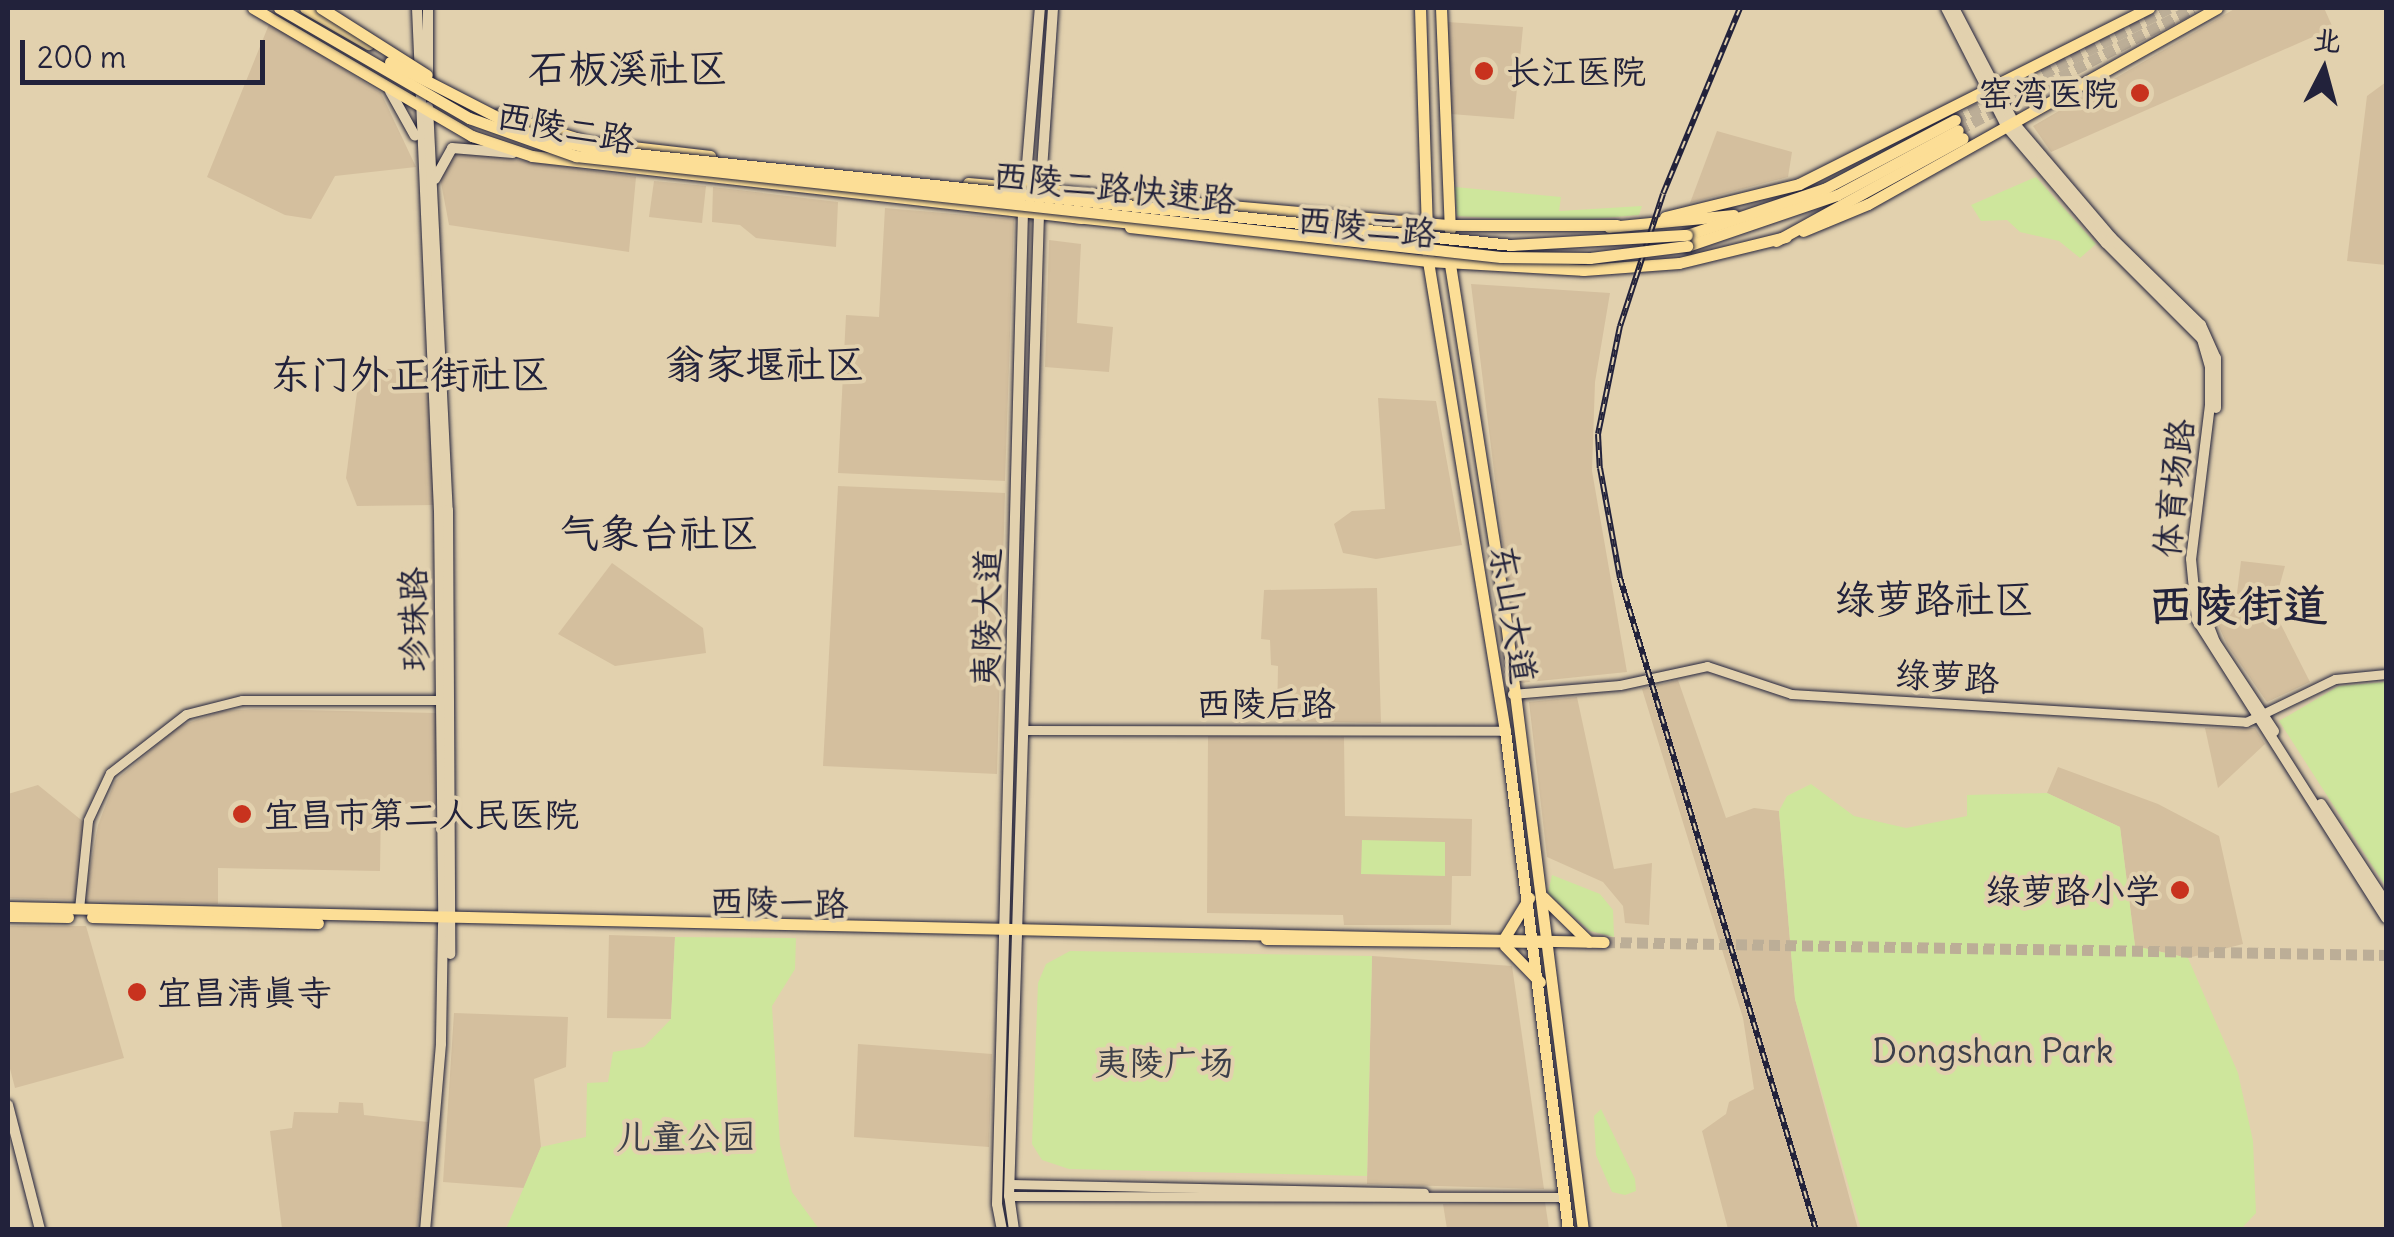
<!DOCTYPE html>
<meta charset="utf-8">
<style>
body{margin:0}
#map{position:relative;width:2394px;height:1237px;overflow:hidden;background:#e2d1ae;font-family:Delius,"LXGW WenKai TC",sans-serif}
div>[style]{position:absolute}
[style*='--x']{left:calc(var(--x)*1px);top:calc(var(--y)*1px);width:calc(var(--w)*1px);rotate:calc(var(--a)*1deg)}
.built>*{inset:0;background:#d4bf9e}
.green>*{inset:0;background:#cee69c}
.primary-tunnel>*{height:11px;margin-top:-5.5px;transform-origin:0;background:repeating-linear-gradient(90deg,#bcae97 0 11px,transparent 0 16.5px)}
.trunk-tunnel>*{height:11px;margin-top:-5.5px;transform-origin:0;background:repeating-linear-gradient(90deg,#bcae97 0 11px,transparent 0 16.5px)}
.roads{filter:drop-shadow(0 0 2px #22223b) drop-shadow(0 0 2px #22223b)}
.tertiary>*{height:9px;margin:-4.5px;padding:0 4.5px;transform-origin:4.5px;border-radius:4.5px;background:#e2d1ae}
.secondary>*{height:10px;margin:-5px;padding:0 5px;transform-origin:5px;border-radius:5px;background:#e2d1ae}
.primary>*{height:11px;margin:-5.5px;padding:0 5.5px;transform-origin:5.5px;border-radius:5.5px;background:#fcde96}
.trunk>*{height:11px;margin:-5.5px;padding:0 5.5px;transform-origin:5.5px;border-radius:5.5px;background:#fcde96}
.rail>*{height:6px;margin-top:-3px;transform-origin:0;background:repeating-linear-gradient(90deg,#e2d1ae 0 8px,#22223b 0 16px);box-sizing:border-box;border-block:2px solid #22223b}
.bridges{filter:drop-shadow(0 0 2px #22223b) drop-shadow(0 0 2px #22223b)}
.trunk-bridge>*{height:11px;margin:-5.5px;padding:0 5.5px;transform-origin:5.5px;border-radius:5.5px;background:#fcde96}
.dots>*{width:28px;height:28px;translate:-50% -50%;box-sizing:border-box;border:5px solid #e2d1ae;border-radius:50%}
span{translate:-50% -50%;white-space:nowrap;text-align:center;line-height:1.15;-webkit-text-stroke:8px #e2d1ae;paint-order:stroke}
.poi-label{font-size:35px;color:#22223b}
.left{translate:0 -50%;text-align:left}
.right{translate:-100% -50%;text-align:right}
.street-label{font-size:35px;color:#22223b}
.park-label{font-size:35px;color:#3c3f4a}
.quarter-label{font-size:40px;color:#22223b}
.district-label{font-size:45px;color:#22223b;font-weight:700}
.frame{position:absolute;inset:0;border:10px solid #22223b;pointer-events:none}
.north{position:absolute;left:2274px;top:20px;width:100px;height:100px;-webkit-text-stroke:8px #e2d1ae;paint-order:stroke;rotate:6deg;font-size:28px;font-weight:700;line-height:40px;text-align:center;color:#22223b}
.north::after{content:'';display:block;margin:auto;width:35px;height:45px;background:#22223b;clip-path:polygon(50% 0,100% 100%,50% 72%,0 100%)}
.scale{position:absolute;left:20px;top:40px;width:245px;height:45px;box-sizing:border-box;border:5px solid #22223b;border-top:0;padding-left:12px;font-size:30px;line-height:35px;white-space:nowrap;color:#22223b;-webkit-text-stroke:8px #e2d1ae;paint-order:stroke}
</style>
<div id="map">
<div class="built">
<i style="clip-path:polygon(2236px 8px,2324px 8px,2333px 28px,2051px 152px,2033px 126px)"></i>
<i style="clip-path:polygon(270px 22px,381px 93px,416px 167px,335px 176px,311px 219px,285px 215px,207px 177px)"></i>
<i style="clip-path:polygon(1447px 22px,1523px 27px,1514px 119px,1451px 114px)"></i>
<i style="clip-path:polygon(2386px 82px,2386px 265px,2347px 261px,2367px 96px)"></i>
<i style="clip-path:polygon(1717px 131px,1792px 152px,1788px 177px,1690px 203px)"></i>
<i style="clip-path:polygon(457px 151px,636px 177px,629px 252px,449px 225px,439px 172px)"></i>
<i style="clip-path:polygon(654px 181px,706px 186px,702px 223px,649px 217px)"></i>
<i style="clip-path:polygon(713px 187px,838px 202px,836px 247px,756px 238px,740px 225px,712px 222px)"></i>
<i style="clip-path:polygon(885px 208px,1014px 219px,1005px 481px,838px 473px,846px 315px,879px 317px)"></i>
<i style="clip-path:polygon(1049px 240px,1081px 244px,1077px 323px,1113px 327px,1109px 372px,1045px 367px)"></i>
<i style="clip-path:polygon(1471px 284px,1610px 293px,1595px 382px,1592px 471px,1627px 672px,1520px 683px)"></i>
<i style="clip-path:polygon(360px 369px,427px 369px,434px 505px,357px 506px,346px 478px)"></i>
<i style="clip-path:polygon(1378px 398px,1436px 401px,1462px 545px,1376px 559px,1343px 553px,1334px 524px,1352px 511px,1385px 509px)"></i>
<i style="clip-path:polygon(838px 486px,1005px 493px,997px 774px,823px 766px)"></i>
<i style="clip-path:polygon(2241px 561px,2285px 566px,2273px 609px,2310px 682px,2267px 702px,2227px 645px,2207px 599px,2236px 601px)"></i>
<i style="clip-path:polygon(612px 563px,703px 628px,706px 653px,615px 666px,558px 634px)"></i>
<i style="clip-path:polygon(1377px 588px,1381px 723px,1277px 721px,1278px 666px,1271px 665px,1270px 640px,1261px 639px,1264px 590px)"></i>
<i style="clip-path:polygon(1678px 680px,1726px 818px,1754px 808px,1779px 811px,1795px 999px,1858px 1229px,1728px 1229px,1702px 1131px,1726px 1114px,1729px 1102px,1754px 1089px,1743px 1018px,1642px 689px)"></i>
<i style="clip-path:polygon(1577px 697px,1614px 869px,1652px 863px,1649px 925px,1625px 923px,1623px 906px,1603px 882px,1547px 857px,1529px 702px)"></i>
<i style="clip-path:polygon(255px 709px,436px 713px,436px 805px,381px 803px,380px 871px,218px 868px,218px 904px,84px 900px,98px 825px,115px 781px,179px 726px,222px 711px)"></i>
<i style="clip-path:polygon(2205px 728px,2255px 728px,2265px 744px,2218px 788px)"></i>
<i style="clip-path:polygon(1208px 736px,1344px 737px,1345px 816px,1472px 819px,1471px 876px,1452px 876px,1451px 925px,1344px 925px,1343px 915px,1207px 913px)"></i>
<i style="clip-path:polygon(2058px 767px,2158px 804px,2219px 836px,2243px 944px,2188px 958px,2135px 946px,2120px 827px,2047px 793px)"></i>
<i style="clip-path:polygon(38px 785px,85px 823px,76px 900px,8px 898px,8px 794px)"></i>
<i style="clip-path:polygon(8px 926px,86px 926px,124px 1058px,15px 1088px,8px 1061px)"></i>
<i style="clip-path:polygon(609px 935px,675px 937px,671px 1019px,607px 1018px)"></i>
<i style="clip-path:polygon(1372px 956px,1512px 966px,1544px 1189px,1367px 1184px)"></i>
<i style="clip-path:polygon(454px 1013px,568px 1017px,566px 1067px,534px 1079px,541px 1147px,524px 1188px,443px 1182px)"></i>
<i style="clip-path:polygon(858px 1044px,992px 1054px,989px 1147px,854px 1137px)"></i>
<i style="clip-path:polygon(339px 1102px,363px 1103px,364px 1115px,428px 1122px,417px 1229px,282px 1229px,270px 1131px,292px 1128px,294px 1112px,338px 1113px)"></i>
<i style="clip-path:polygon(1545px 1202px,1549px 1229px,1447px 1229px,1443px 1204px)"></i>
</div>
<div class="green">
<i style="clip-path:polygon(2036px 177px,2096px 244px,2080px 258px,2059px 241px,2020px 232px,2007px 220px,1981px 221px,1971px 205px)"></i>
<i style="clip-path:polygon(1455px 187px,1561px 197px,1559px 211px,1642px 206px,1639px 215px,1556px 222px,1457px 216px)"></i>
<i style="clip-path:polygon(2386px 682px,2386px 887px,2279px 721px,2339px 686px)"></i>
<i style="clip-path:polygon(1811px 784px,1854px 816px,1906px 828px,1967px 816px,1967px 795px,2047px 793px,2120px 827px,2135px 946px,2188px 958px,2238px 1073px,2253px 1141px,2256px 1213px,2241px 1229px,1861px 1229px,1795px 999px,1779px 811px,1787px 796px)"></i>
<i style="clip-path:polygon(1362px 840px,1445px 842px,1445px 876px,1361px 874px)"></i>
<i style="clip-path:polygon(1552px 875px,1600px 894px,1613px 910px,1614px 937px,1590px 931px,1548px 893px)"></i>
<i style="clip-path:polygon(675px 937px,796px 938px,795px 969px,772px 1006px,780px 1145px,792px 1192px,819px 1229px,506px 1229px,541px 1147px,586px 1137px,587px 1083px,608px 1082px,613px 1052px,644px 1047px,671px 1019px)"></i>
<i style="clip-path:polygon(1070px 951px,1372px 956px,1367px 1176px,1069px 1169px,1042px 1160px,1032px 1144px,1038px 983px,1046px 964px)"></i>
<i style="clip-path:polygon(1601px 1109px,1635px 1179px,1636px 1191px,1625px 1195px,1612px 1192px,1596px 1155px,1594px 1116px)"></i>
</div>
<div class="primary-tunnel">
<i style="--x:1604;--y:942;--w:782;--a:0.95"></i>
</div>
<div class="trunk-tunnel">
<i style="--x:1955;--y:120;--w:242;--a:-27.6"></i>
<i style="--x:1958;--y:130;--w:265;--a:-27.4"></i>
</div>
<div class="roads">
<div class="tertiary">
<i style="--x:1512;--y:694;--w:108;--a:-4.8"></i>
<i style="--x:1620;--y:685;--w:89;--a:-12.3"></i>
<i style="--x:1707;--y:666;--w:89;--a:18.4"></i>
<i style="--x:1791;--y:694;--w:456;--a:3.5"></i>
<i style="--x:2246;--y:722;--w:99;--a:-25.8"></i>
<i style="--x:2335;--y:679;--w:51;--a:-5.6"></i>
<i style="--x:1026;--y:730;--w:479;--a:0.1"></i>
<i style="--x:79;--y:909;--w:89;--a:-84.2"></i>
<i style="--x:88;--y:820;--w:52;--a:-64.9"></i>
<i style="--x:110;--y:773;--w:96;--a:-37.8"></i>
<i style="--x:186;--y:714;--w:58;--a:-14"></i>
<i style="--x:242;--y:700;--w:199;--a:0"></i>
<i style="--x:1010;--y:1184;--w:414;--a:1.2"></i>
<i style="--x:1009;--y:1196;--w:555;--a:0.1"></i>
</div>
<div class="secondary">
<i style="--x:417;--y:8;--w:503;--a:87.5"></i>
<i style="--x:439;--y:511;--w:414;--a:89.4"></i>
<i style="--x:443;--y:925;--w:119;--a:91"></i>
<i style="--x:441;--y:1044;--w:187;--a:94.9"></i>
<i style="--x:428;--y:8;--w:72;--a:90"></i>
<i style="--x:1946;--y:8;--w:132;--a:63"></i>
<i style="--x:2006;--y:126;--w:154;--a:49.5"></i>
<i style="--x:2106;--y:243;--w:136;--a:45"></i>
<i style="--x:2202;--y:339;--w:29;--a:74"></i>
<i style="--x:2210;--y:367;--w:38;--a:90"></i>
<i style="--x:2210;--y:405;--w:155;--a:97"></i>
<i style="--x:2191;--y:559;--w:61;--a:84.4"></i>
<i style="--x:2197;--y:620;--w:353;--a:57.6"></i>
<i style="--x:1954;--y:8;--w:130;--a:62.4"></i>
<i style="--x:2014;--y:123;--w:150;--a:49.6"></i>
<i style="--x:2111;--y:237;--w:126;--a:44.4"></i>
<i style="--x:2201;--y:325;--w:36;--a:66"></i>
<i style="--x:2216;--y:358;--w:50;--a:90"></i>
<i style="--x:390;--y:91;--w:51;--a:60.9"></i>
<i style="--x:428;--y:107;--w:403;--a:87.2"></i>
<i style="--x:448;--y:510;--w:444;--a:89.7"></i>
<i style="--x:435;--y:179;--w:35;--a:-61"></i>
<i style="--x:452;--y:148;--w:61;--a:4.7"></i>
<i style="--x:2200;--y:603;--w:42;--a:69"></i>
<i style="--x:2215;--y:642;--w:107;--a:56.5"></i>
<i style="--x:2321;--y:804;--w:118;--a:56.7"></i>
<i style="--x:8;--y:1105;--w:129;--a:75.6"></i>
<i style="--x:1002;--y:1230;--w:26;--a:-101"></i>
<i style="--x:997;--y:1204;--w:991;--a:-88.5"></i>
<i style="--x:1023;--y:213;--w:206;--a:-85.3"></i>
<i style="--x:1014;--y:1230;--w:34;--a:-98"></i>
<i style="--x:1009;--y:1196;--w:982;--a:-88.25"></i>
<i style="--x:1039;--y:214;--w:206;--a:-86.1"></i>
</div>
<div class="primary">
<i style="--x:253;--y:8;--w:254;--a:30.3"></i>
<i style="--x:472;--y:136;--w:63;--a:18.4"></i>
<i style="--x:532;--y:156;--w:553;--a:6.43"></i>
<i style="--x:305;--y:8;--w:73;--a:29.7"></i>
<i style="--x:1420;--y:8;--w:253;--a:88.2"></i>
<i style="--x:1428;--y:261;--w:476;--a:80.7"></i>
<i style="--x:1505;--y:731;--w:503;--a:82.8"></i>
<i style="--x:1441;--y:8;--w:222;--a:87.7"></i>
<i style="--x:499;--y:114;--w:94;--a:17.3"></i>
<i style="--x:589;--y:142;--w:122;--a:6.6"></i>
<i style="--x:968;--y:183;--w:484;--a:5"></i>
<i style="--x:1450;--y:225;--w:167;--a:0"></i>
<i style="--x:1665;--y:217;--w:138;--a:-13.8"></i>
<i style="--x:1799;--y:184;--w:392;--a:-26.7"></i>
<i style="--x:1130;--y:227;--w:300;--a:6.5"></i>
<i style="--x:1428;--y:261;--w:156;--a:3.3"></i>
<i style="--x:1584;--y:270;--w:95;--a:-4.2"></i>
<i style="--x:1679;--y:263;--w:110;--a:-13.7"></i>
<i style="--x:1803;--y:231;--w:70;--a:-22.6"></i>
<i style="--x:1868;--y:204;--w:400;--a:-29.3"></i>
<i style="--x:1449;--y:258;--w:337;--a:81"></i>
<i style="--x:1502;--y:591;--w:644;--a:82.78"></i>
<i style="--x:1543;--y:897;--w:64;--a:44.4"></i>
<i style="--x:8;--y:907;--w:1596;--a:1.26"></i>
<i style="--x:8;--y:916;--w:60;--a:1"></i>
<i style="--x:92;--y:917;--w:226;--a:1.5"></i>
<i style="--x:1505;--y:937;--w:46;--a:-58.4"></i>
<i style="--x:1266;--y:939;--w:282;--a:0.6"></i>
<i style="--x:1505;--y:946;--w:50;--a:45.8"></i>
</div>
<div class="trunk">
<i style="--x:1075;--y:217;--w:221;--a:6"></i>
<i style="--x:1359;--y:225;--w:50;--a:-5.7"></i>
<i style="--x:1609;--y:227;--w:125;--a:-5.5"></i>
<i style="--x:1687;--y:235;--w:145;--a:-18.6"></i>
<i style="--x:1824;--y:189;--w:148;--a:-27.8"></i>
<i style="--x:1776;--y:241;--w:213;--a:-28.8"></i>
<i style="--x:1687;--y:246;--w:158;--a:-18.8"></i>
<i style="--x:1837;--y:195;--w:137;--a:-28.2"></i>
</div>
</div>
<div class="rail">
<i style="--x:1740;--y:8;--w:201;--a:112.5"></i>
<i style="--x:1663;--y:194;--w:139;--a:108"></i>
<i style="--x:1620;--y:326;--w:110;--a:101.5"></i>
<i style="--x:1598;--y:434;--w:34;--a:87"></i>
<i style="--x:1600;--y:468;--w:112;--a:79.7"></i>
<i style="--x:1620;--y:578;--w:681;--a:73.27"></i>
</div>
<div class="bridges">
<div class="trunk-bridge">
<i style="--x:279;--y:8;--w:220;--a:30.1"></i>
<i style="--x:469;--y:118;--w:114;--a:19.6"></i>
<i style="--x:576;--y:156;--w:930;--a:6.23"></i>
<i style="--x:1501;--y:257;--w:89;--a:0.6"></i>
<i style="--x:1590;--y:258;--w:98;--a:-7.1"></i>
<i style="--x:321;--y:8;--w:125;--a:32.3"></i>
<i style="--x:390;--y:62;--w:153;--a:27.2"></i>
<i style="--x:526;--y:132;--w:73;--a:14.2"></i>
<i style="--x:597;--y:150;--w:920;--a:5.93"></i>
<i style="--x:1512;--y:245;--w:175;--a:-3.3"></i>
</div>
</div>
<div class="dots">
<i style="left:1484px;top:71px;background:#c8321e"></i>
<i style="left:2140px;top:93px;background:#c8321e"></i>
<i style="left:242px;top:814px;background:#c8321e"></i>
<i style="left:2180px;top:890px;background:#c8321e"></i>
<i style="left:137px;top:992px;background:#c8321e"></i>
</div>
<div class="poi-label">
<span class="left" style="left:1506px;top:71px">长江医院</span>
<span class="right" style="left:2118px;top:93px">窑湾医院</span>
<span class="left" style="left:264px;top:814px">宜昌市第二人民医院</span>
<span class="right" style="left:2160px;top:890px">绿萝路小学</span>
<span class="left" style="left:157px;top:992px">宜昌清真寺</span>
</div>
<div class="street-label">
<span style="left:566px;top:127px;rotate:11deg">西陵二路</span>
<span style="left:1115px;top:187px;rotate:6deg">西陵二路快速路</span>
<span style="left:1367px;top:226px;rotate:6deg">西陵二路</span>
<span style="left:2173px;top:488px;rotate:-84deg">体育场路</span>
<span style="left:1514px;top:614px;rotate:81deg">东山大道</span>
<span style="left:986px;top:618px;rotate:-89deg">夷陵大道</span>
<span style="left:413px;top:619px;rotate:-91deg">珍珠路</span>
<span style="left:1947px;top:676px;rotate:3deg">绿萝路</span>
<span style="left:1266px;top:703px">西陵后路</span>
<span style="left:779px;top:902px;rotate:1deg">西陵一路</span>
</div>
<div class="park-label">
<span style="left:1993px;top:1050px">Dongshan Park</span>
<span style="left:1164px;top:1062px">夷陵广场</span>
<span style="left:686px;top:1136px">儿童公园</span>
</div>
<div class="quarter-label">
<span style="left:628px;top:68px">石板溪社区</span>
<span style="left:765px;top:364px">翁家堰社区</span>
<span style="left:410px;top:374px">东门外正街社区</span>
<span style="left:659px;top:533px">气象台社区</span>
<span style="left:1934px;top:599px">绿萝路社区</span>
</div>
<div class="district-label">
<span style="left:2238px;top:606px">西陵街道</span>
</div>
<div class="frame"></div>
<div class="north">北</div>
<div class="scale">200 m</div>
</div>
